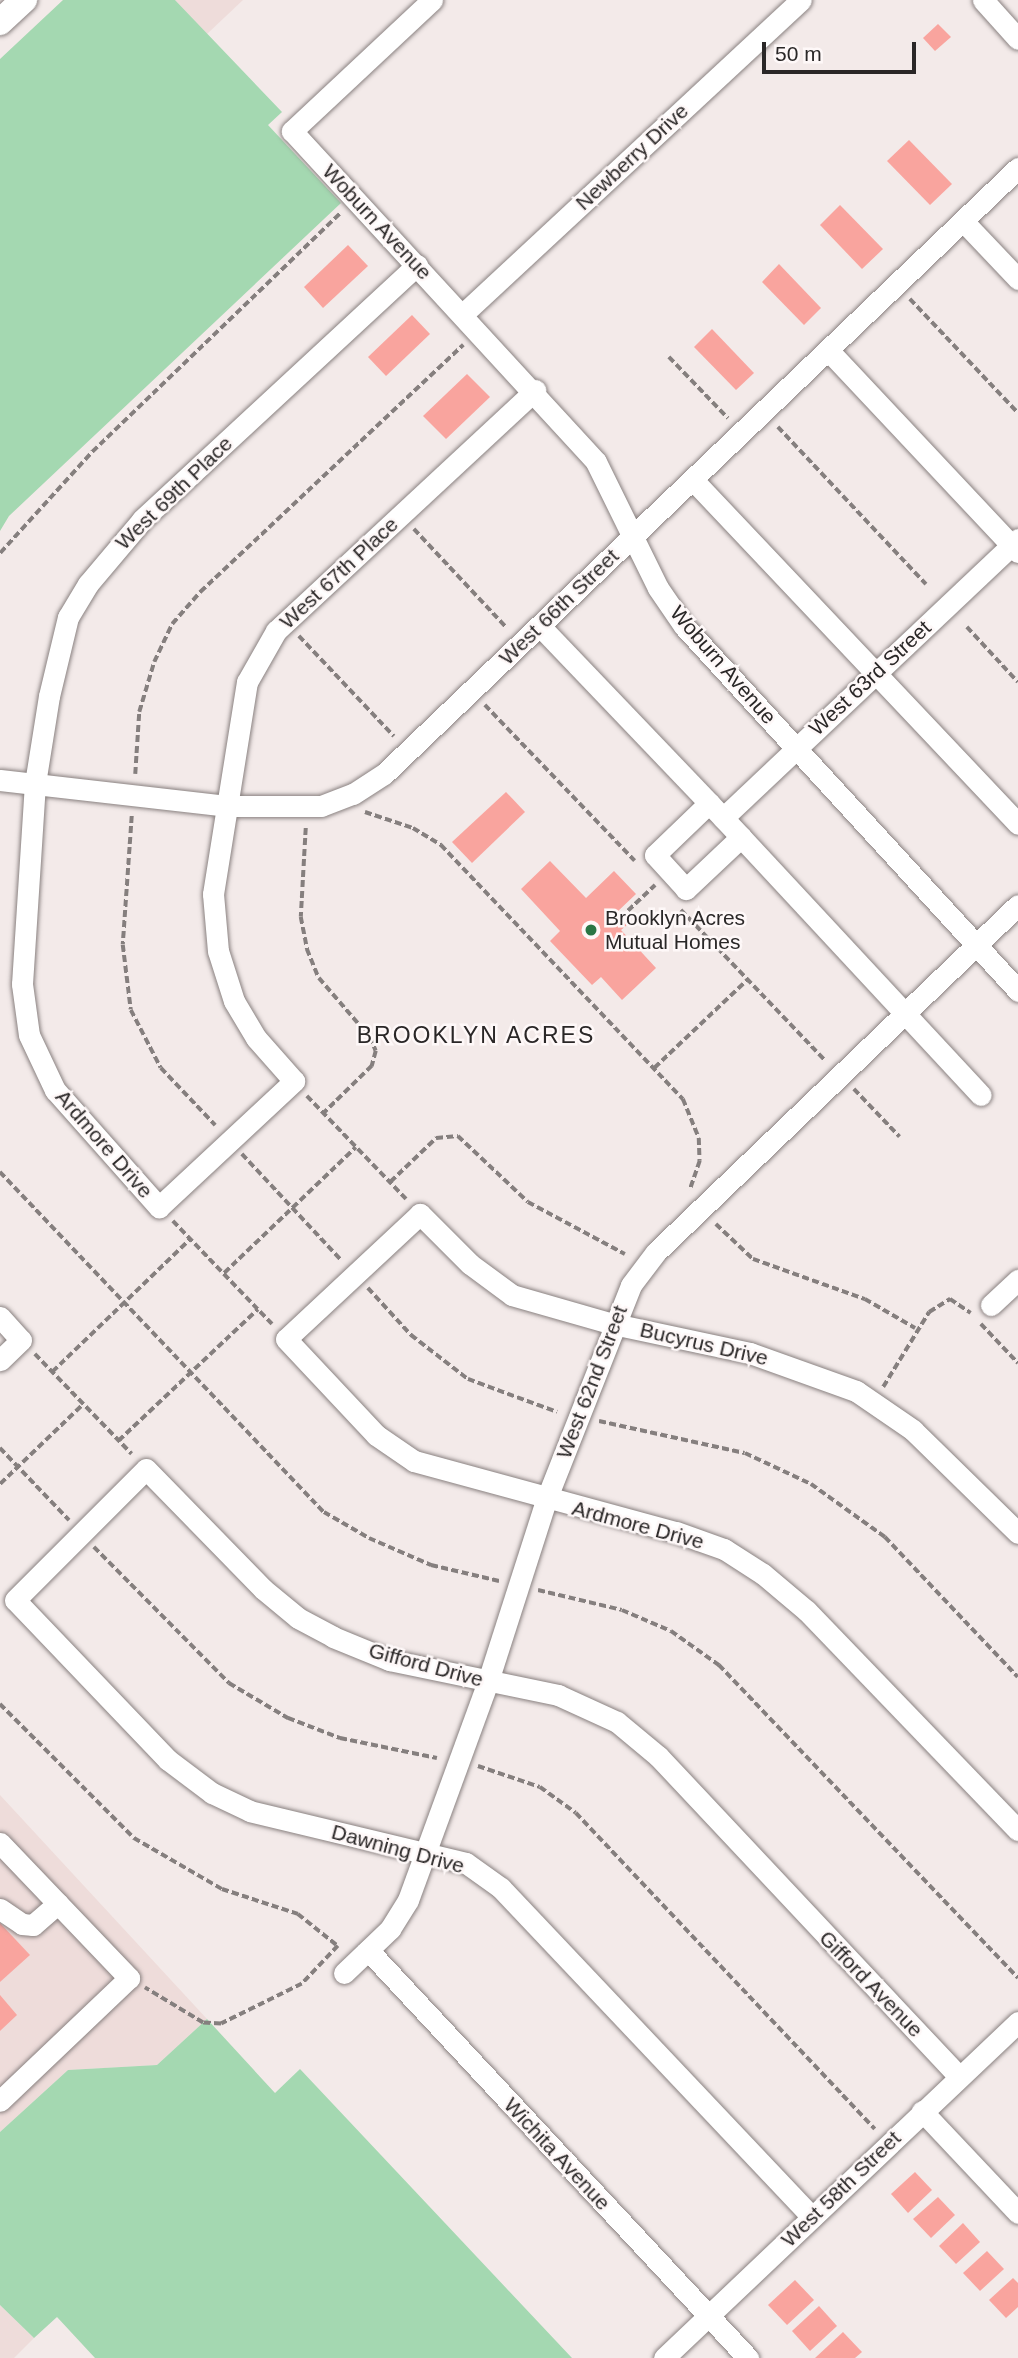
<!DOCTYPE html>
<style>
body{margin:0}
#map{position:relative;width:1018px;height:2358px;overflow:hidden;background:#f3eae9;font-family:Helvetica,sans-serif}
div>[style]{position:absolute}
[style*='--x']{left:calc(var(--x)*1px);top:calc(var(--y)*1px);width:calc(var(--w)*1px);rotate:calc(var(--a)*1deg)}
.built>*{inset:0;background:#eedcda}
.green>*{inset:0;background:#a4d8b1}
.building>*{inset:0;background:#f9a49e}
.path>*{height:3.5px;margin-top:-1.75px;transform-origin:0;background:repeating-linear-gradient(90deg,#857f7e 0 7px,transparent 0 10.5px)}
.roads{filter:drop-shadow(0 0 2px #898180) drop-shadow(0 0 2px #898180)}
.minor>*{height:21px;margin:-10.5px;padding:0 10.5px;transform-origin:10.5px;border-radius:10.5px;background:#fff}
.major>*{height:26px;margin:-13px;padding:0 13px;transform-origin:13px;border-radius:13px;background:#fff}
.dots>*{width:19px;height:19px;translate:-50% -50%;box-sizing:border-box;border:4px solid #fef8f8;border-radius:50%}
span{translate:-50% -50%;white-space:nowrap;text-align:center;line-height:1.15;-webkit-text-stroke:5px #fef8f8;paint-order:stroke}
.street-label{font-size:21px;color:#2a2727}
.poi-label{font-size:21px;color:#2a2727}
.left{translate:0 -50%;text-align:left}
.neighbourhood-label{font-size:23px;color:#2a2727;letter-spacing:2px}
.scale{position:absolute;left:762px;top:42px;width:154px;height:32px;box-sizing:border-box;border:4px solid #2a2727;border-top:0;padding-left:9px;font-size:21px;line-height:24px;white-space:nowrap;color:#2a2727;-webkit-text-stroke:5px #fef8f8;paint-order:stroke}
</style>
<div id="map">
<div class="built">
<i style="clip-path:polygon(175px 0,243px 0,207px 34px)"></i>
<i style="clip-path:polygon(0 1795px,207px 2019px,157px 2065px,68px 2070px,0 2132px)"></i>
<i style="clip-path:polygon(0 2305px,34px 2338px,14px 2358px,0 2358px)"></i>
</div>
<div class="green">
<i style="clip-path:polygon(63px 0,175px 0,282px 112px,268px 125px,341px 203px,9px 516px,0 531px,0 59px)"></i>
<i style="clip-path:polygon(207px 2019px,275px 2093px,300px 2069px,572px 2358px,95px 2358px,57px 2317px,34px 2338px,0 2305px,0 2132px,68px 2070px,157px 2065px)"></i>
</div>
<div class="building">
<i style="clip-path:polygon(938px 24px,951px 37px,935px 51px,923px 38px)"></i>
<i style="clip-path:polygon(909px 140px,952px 184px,930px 205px,887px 161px)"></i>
<i style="clip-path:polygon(840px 205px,883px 249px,862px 269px,820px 225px)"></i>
<i style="clip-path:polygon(348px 245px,368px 266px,323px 308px,304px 287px)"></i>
<i style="clip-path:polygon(779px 264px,821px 308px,804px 325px,762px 282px)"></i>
<i style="clip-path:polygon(412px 315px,430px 334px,386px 376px,368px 357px)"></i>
<i style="clip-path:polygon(712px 329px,754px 373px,736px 390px,694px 347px)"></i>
<i style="clip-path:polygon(467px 374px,490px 397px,446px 439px,423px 416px)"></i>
<i style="clip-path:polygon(506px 792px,525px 812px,472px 863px,452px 842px)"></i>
<i style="clip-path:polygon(550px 861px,586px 898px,614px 871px,636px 894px,616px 913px,627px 925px,621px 930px,656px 968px,622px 1000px,601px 977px,592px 985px,550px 941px,560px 931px,521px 889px)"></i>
<i style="clip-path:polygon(0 1923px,30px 1955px,0 1982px)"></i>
<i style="clip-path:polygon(0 1995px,17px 2015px,0 2031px)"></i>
<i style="clip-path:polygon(915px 2172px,932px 2190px,908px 2213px,891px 2194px)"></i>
<i style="clip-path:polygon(938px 2197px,955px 2215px,931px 2238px,913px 2219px)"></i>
<i style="clip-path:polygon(963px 2223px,980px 2242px,956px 2264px,939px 2246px)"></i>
<i style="clip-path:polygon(987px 2251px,1004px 2269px,980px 2291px,963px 2273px)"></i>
<i style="clip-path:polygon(1013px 2278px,1018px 2283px,1018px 2307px,1006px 2318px,989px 2300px)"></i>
<i style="clip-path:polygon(795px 2280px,814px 2300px,787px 2325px,768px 2305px)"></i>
<i style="clip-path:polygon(819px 2306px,837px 2326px,810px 2351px,792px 2331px)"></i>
<i style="clip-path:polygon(843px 2332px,862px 2352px,855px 2358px,815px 2358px)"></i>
</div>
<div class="path">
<i style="--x:910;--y:299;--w:157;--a:46.5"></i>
<i style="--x:669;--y:357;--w:85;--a:46"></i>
<i style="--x:778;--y:427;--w:216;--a:46.7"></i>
<i style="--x:414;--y:529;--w:136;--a:46.8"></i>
<i style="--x:0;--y:553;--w:137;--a:-47.7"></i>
<i style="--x:92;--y:452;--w:344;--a:-43.9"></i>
<i style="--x:967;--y:627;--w:75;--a:47.2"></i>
<i style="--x:299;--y:636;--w:138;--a:46.5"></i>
<i style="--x:485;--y:705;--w:216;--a:46.1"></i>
<i style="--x:135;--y:774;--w:62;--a:-86.3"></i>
<i style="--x:139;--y:712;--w:52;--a:-73.3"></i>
<i style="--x:154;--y:662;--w:42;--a:-64.7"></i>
<i style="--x:172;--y:624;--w:43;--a:-48.8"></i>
<i style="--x:200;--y:592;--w:361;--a:-43.2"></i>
<i style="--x:365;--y:812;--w:51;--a:18.4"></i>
<i style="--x:413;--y:828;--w:33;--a:31"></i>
<i style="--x:441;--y:845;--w:351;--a:46.4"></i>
<i style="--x:683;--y:1099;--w:42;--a:67.7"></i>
<i style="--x:699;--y:1138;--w:23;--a:88"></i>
<i style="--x:700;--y:1161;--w:31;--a:109"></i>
<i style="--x:132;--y:816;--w:129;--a:94"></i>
<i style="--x:123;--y:945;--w:65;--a:83"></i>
<i style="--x:131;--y:1010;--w:65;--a:62.7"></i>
<i style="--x:161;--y:1068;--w:79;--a:46.5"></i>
<i style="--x:306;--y:828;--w:89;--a:93.2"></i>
<i style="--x:301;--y:917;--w:33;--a:79"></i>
<i style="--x:307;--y:949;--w:31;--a:68"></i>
<i style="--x:319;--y:978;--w:78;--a:49.2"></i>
<i style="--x:370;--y:1037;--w:15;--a:67"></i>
<i style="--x:376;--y:1051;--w:16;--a:105"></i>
<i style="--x:372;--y:1066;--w:67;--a:135.6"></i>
<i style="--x:681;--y:910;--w:209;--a:46.2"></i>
<i style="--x:620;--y:918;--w:48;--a:-43.3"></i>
<i style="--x:654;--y:1068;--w:129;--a:-43.4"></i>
<i style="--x:854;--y:1089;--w:66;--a:46.2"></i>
<i style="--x:307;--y:1096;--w:143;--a:46.1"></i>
<i style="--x:242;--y:1154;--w:146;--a:46.9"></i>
<i style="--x:0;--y:1172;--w:470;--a:46.4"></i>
<i style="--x:324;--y:1512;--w:52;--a:30"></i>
<i style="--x:369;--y:1538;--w:68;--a:23.5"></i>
<i style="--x:431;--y:1565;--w:70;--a:13.2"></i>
<i style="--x:390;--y:1182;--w:64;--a:-43.7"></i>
<i style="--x:436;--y:1138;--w:22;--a:-5"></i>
<i style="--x:458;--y:1136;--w:96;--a:43.3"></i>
<i style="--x:528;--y:1202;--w:110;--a:28.2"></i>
<i style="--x:173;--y:1221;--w:143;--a:46.1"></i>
<i style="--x:716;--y:1224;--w:51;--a:43.4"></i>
<i style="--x:753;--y:1259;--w:119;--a:19.7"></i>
<i style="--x:865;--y:1299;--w:58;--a:30.1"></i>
<i style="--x:224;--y:1273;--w:182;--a:-43.7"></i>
<i style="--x:368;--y:1288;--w:64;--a:47.5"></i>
<i style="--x:411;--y:1335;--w:72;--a:37.7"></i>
<i style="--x:468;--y:1379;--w:95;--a:20.3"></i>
<i style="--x:981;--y:1324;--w:54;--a:46.5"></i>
<i style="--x:35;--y:1354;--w:139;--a:45.9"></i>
<i style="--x:52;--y:1372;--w:192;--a:-43.9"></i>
<i style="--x:883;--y:1387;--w:88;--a:-58.5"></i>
<i style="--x:929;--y:1312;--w:25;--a:-32"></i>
<i style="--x:950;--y:1299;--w:25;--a:34"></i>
<i style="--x:599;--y:1421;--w:149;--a:12.4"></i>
<i style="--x:745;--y:1453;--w:73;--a:25.2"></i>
<i style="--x:811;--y:1484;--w:91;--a:35.6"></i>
<i style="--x:885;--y:1537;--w:193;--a:46.5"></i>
<i style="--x:118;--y:1441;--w:192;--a:-43.3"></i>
<i style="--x:0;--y:1448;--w:100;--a:46.2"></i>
<i style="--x:0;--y:1484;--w:115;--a:-43.9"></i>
<i style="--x:94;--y:1547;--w:192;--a:45.2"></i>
<i style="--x:229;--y:1683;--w:69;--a:30.7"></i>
<i style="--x:288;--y:1718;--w:56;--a:21"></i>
<i style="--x:340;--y:1738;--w:99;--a:11.7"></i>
<i style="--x:538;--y:1590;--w:86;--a:13.4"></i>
<i style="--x:622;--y:1610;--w:53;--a:23.2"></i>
<i style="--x:671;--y:1631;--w:59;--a:35.3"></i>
<i style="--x:719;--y:1665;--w:433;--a:46.3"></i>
<i style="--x:0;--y:1704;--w:190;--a:45"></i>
<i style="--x:134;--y:1838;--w:102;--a:30.1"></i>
<i style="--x:222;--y:1889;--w:80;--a:18.2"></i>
<i style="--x:298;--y:1914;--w:51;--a:38.7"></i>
<i style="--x:338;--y:1946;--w:52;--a:133.5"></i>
<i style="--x:302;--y:1984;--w:90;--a:153.7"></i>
<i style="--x:221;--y:2024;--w:18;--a:-177"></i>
<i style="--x:203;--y:2023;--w:68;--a:-148.9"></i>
<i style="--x:478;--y:1766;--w:65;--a:18.7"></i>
<i style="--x:540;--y:1787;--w:44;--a:35.8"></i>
<i style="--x:576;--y:1813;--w:435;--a:46.6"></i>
</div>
<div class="roads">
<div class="minor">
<i style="--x:432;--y:0;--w:192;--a:136.9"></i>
<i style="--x:292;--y:131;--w:449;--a:47.4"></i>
<i style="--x:596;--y:462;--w:140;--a:63.8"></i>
<i style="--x:658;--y:588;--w:46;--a:55.6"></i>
<i style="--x:684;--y:626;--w:495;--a:47.5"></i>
<i style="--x:983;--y:0;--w:52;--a:48.1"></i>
<i style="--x:963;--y:221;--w:80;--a:46.5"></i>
<i style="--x:417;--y:265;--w:375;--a:137.2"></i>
<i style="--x:142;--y:520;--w:84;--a:130.2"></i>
<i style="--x:88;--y:584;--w:39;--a:121"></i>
<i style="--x:68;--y:617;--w:81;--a:103.5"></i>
<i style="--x:49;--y:696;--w:88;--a:99.1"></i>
<i style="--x:35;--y:783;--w:201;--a:93.7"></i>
<i style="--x:22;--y:984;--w:51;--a:82.2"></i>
<i style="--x:29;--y:1035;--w:61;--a:64.7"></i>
<i style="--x:55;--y:1090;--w:157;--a:48.4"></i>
<i style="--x:159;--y:1207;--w:185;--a:-43"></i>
<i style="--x:294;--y:1081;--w:57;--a:-131.5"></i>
<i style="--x:256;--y:1038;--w:43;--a:-120.7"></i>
<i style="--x:234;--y:1001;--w:52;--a:-107.7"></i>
<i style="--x:218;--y:951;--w:57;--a:-95"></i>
<i style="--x:213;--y:894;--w:215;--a:-80.9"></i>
<i style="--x:247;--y:682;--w:59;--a:-60.4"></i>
<i style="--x:276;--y:631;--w:354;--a:-42.9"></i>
<i style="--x:463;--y:314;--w:461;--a:-42.9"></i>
<i style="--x:828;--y:350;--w:277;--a:46.8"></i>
<i style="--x:693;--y:480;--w:473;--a:46.6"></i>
<i style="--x:540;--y:626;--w:245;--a:46.3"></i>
<i style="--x:0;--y:780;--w:228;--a:6.5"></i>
<i style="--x:227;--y:806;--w:94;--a:0"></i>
<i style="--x:321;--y:806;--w:34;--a:-21"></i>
<i style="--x:353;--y:794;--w:37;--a:-33"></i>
<i style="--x:384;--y:774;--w:877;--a:-43.71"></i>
<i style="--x:709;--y:803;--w:47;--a:46.7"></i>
<i style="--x:741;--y:837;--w:76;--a:136.6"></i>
<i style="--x:686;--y:889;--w:46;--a:-132.4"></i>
<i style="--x:655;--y:855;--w:75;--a:-43.9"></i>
<i style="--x:723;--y:818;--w:406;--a:-43.4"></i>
<i style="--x:741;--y:837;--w:352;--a:47.1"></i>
<i style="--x:991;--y:1305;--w:37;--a:-43"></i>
<i style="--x:0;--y:1317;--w:31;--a:48"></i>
<i style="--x:21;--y:1340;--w:29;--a:136"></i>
<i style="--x:1018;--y:1533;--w:147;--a:-135.6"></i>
<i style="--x:913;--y:1430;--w:69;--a:-145.6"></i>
<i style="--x:856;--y:1391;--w:113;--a:-160.3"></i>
<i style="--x:750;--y:1353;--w:140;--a:-168"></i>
<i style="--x:613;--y:1324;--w:105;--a:-164"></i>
<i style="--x:512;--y:1295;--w:52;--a:-143.6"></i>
<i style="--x:470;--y:1264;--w:71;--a:-135"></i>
<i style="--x:420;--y:1214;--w:183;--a:137"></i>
<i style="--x:286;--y:1339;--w:132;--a:46.8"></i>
<i style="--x:376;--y:1435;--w:46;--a:34.4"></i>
<i style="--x:414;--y:1461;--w:271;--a:15.2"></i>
<i style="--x:676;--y:1532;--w:51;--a:19.5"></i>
<i style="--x:724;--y:1549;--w:46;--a:32.7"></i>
<i style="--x:763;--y:1574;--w:57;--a:40.1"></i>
<i style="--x:807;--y:1611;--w:304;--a:46.1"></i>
<i style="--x:0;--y:1843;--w:187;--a:46.3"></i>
<i style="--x:129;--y:1978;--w:178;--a:136.4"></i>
<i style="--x:0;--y:1909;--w:27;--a:34"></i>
<i style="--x:22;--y:1924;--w:11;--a:5"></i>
<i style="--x:33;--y:1925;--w:33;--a:-41"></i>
<i style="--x:368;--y:1950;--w:558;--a:47.04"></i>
<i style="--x:344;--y:1973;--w:64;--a:-43.7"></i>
<i style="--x:390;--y:1929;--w:34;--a:-58"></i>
<i style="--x:408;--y:1900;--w:233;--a:-69.9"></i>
<i style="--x:488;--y:1681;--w:190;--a:-72.2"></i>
<i style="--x:546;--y:1500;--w:231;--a:-68.4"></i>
<i style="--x:631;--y:1285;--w:41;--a:-52.9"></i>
<i style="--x:656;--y:1252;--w:501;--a:-43.79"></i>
<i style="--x:922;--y:2111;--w:140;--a:46.7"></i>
<i style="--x:812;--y:2217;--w:453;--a:-133.4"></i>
<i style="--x:501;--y:1888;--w:43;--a:-144.5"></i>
<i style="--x:466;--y:1863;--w:222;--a:-166.5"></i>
<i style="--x:250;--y:1811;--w:42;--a:-154.7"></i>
<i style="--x:212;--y:1793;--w:55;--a:-143.1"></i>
<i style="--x:168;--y:1760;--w:221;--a:-133.7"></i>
<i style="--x:15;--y:1600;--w:185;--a:-45"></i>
<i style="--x:146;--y:1469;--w:168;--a:45.7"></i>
<i style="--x:263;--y:1589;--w:45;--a:39.6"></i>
<i style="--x:298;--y:1618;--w:40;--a:28"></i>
<i style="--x:333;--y:1637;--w:61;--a:22.3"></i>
<i style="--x:389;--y:1660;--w:173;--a:11.7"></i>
<i style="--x:558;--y:1695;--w:65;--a:24.6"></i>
<i style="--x:617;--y:1722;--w:53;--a:39.7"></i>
<i style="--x:658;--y:1756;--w:438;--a:46.8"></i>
<i style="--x:664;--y:2358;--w:488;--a:-43.5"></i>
</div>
<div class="major">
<i style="--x:0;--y:22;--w:33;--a:-43"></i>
</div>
</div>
<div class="dots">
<i style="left:591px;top:930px;background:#2a7645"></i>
</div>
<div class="street-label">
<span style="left:632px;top:157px;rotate:-43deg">Newberry Drive</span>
<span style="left:377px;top:222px;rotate:47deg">Woburn Avenue</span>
<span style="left:174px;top:493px;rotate:-44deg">West 69th Place</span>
<span style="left:339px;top:573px;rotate:-43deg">West 67th Place</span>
<span style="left:559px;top:607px;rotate:-44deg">West 66th Street</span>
<span style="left:723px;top:665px;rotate:49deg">Woburn Avenue</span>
<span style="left:870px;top:678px;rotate:-43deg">West 63rd Street</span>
<span style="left:104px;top:1144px;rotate:49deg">Ardmore Drive</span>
<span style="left:704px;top:1344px;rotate:13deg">Bucyrus Drive</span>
<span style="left:592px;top:1382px;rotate:-69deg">West 62nd Street</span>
<span style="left:638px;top:1525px;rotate:15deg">Ardmore Drive</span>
<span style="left:426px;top:1665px;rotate:15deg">Gifford Drive</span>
<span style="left:398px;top:1849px;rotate:15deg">Dawning Drive</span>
<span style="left:871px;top:1984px;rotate:46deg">Gifford Avenue</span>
<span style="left:557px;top:2154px;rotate:47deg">Wichita Avenue</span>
<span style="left:841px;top:2189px;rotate:-44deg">West 58th Street</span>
</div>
<div class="poi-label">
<span class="left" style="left:605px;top:930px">Brooklyn Acres<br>Mutual Homes</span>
</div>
<div class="neighbourhood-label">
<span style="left:476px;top:1035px">BROOKLYN ACRES</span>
</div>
<div class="scale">50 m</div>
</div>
